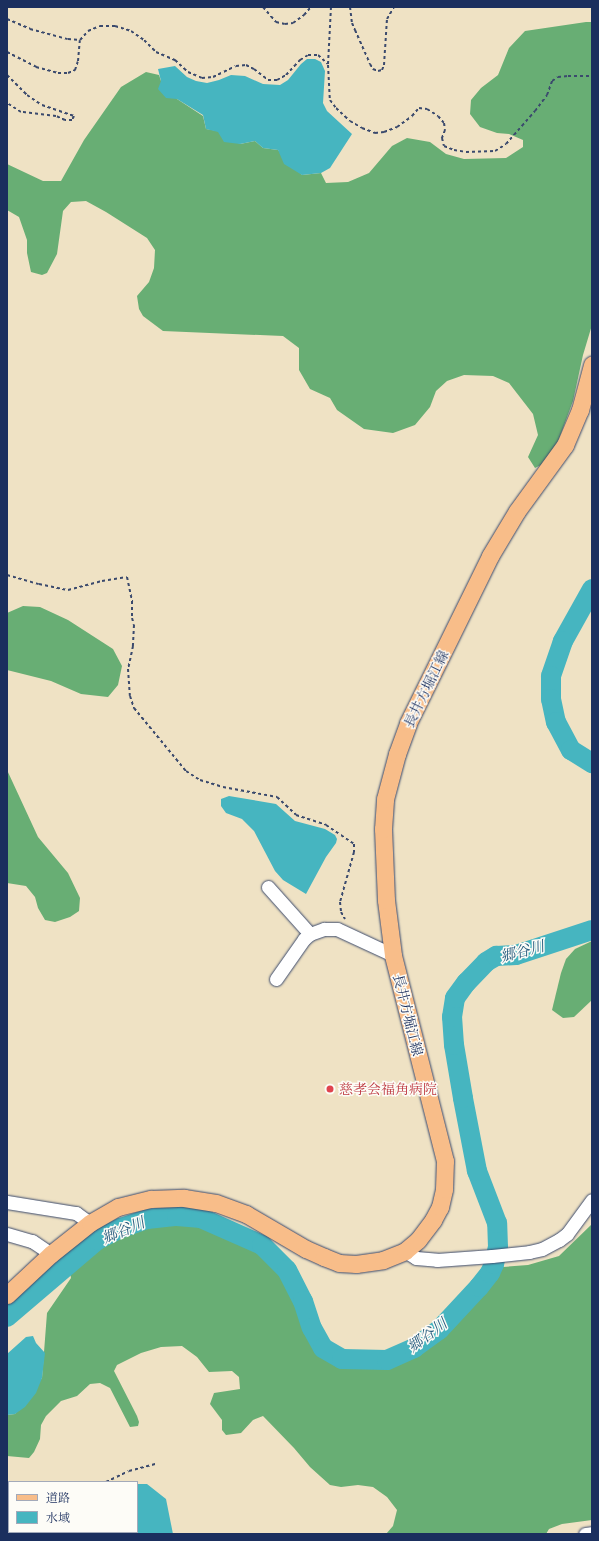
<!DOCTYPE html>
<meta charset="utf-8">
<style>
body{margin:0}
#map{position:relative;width:599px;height:1541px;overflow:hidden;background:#efe2c4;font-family:"EB Garamond","Noto Serif JP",serif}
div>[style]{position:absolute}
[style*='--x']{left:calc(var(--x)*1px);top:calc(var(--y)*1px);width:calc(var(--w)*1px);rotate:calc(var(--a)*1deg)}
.forest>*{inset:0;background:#68ae74}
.water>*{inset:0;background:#46b5c0}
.river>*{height:20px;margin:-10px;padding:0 10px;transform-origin:10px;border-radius:10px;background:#46b5c0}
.path>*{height:2px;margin-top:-1px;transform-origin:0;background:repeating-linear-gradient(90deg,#3b4a6d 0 3px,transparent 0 6px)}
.roads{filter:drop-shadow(0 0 1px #3b4a6d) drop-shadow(0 0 1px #3b4a6d)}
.minor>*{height:13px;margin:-6.5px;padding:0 6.5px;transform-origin:6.5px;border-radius:6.5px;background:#fff}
.major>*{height:17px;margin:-8.5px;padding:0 8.5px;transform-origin:8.5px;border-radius:8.5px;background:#f8bd89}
.dots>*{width:11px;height:11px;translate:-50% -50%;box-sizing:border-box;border:2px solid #fdfcf7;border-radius:50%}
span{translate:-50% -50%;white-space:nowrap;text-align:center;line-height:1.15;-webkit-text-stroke:3px #fdfcf7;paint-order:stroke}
.street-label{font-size:14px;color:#1b2f5e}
.health-label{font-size:14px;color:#be3a42}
.left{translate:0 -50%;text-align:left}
.water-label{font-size:15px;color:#2a5e80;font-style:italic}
.frame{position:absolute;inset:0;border:8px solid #1b2f5e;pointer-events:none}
.legend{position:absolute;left:8px;top:1481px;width:130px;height:52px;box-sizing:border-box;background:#fdfcf7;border:1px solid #a3aaba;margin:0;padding:5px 7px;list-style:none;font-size:12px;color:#1b2f5e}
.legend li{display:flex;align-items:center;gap:8px;height:20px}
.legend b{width:20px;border:1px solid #a3aaba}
</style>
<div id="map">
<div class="forest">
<i style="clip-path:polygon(586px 22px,592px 22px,592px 325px,583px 355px,573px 401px,559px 439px,545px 463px,535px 468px,528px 457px,538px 435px,533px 414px,509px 383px,493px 376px,464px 375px,447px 381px,436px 391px,430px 407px,415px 425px,393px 433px,364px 429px,337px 410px,330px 398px,310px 389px,299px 370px,299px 348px,283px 336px,163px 331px,143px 316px,139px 309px,137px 296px,149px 282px,154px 268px,155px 250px,147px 238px,106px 212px,86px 201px,71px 202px,63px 211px,57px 254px,47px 273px,42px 275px,31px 272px,27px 253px,27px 240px,19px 217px,7px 210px,7px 164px,43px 181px,61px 181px,84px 140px,121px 87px,146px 72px,159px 75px,161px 81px,177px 99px,203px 116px,206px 129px,218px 131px,240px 144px,255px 141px,263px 148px,278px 150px,302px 175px,321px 173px,326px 183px,348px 182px,369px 173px,392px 146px,407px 138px,430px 142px,446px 154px,464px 159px,506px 158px,523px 147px,523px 140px,509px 134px,497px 133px,480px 127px,470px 114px,471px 100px,481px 88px,498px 75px,509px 48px,525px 31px)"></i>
<i style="clip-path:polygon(23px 606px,40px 607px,68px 620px,113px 649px,122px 666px,118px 685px,108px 697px,81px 694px,51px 681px,7px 670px,7px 613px)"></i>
<i style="clip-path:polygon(7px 770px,38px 837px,68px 873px,80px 898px,79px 911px,70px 917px,55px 922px,45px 920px,38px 908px,35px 897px,26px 886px,7px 883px)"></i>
<i style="clip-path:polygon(592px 941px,592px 1000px,574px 1017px,563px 1018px,552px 1010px,561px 973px,566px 959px,575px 949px)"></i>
<i style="clip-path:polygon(182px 1214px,219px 1219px,261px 1239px,289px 1262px,323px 1343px,341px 1356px,385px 1357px,434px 1329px,471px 1293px,490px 1268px,528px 1265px,559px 1256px,592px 1224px,592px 1520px,562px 1524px,549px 1529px,546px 1534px,386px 1534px,393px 1526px,397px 1510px,387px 1497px,373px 1487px,358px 1485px,341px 1487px,330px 1485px,310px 1467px,294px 1448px,263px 1416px,253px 1420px,241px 1433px,226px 1435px,222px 1430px,222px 1420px,210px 1404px,214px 1393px,240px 1389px,239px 1377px,232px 1371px,209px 1372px,197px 1357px,182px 1346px,161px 1347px,141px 1353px,117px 1365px,114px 1371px,137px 1416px,139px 1422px,138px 1426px,130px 1427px,110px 1388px,100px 1383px,90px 1384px,77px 1396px,61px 1401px,46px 1416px,41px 1425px,40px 1439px,34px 1452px,29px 1458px,7px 1456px,7px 1415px,15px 1414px,42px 1378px,47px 1313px,71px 1278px,68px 1261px,78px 1251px,114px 1228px,144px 1217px)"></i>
</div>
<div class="water">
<i style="clip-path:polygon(307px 59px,315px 59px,321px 62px,325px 71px,323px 103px,327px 111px,352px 134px,330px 168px,321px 173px,302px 175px,284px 164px,278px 150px,263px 148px,255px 141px,240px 144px,224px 142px,218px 132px,206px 129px,203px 115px,177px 99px,166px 98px,158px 89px,161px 81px,158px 69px,175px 66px,187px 77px,196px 81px,207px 83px,219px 80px,231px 75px,245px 76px,263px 84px,280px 85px,288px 80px,301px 64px)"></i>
<i style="clip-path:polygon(229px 796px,276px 804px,295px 821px,325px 829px,335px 835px,337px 839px,336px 843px,326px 857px,306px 894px,283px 880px,275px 871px,254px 831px,242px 819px,226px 813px,221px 806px,221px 799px)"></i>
<i style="clip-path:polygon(33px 1336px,36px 1343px,45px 1353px,42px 1378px,36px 1393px,25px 1407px,15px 1414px,7px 1415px,7px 1354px,26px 1337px)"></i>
<i style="clip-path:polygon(137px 1484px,147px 1484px,166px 1499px,173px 1534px,13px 1534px,13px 1532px,137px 1532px)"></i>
</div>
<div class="river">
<i style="--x:592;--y:589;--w:60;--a:119.1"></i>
<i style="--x:563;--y:641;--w:37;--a:109"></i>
<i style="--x:551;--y:676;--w:23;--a:90"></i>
<i style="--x:551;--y:699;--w:24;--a:78"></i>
<i style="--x:556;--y:722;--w:32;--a:62"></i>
<i style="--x:571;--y:750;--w:25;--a:32"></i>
<i style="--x:7;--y:1317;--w:118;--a:-40.5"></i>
<i style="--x:97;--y:1240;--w:27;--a:-27"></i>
<i style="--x:121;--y:1228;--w:28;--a:-19"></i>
<i style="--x:147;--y:1219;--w:30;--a:-6"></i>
<i style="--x:177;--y:1216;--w:24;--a:5"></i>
<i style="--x:201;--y:1218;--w:67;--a:23.9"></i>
<i style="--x:262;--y:1245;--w:35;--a:45"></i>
<i style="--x:287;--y:1270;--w:35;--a:63"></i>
<i style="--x:303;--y:1301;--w:28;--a:72"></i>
<i style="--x:312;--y:1328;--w:23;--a:61"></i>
<i style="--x:323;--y:1348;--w:22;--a:30"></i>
<i style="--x:342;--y:1359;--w:45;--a:1.3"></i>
<i style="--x:387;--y:1360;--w:30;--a:-24"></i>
<i style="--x:414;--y:1348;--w:31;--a:-36"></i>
<i style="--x:439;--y:1330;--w:59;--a:-47.1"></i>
<i style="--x:479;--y:1287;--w:18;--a:-52"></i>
<i style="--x:490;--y:1273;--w:10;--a:-66"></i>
<i style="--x:494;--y:1264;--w:17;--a:-77"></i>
<i style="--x:498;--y:1247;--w:24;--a:-92"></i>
<i style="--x:497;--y:1223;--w:56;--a:-111"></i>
<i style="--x:477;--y:1171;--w:74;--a:-100.9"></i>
<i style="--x:463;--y:1098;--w:54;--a:-99.6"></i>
<i style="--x:454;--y:1045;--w:28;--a:-94"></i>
<i style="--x:452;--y:1017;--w:19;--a:-81"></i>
<i style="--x:455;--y:998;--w:19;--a:-54"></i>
<i style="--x:466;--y:983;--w:29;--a:-46"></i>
<i style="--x:486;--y:962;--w:12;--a:-31"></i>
<i style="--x:496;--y:956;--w:20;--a:-3"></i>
<i style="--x:516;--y:955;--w:80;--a:-18.2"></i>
</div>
<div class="path">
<i style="--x:263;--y:7;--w:20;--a:49"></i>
<i style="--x:276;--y:22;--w:9;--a:13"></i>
<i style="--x:285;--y:24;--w:8;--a:-7"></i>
<i style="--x:293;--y:23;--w:14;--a:-36"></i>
<i style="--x:304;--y:15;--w:11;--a:-49"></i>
<i style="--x:331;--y:7;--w:58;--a:93"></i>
<i style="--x:328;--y:65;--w:35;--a:87"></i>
<i style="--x:330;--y:100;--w:10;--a:53"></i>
<i style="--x:336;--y:108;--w:19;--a:43"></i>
<i style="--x:350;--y:121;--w:14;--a:30"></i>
<i style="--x:362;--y:128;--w:14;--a:21"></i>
<i style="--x:375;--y:133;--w:9;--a:-6"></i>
<i style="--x:384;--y:132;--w:14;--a:-21"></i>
<i style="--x:397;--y:127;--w:19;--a:-36"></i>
<i style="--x:412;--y:116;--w:11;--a:-49"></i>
<i style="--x:419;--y:108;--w:8;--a:7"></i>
<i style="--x:427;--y:109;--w:13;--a:32"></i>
<i style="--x:438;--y:116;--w:9;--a:49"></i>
<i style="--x:444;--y:123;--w:7;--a:82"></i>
<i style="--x:445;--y:130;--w:9;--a:111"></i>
<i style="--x:442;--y:138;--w:8;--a:76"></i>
<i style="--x:444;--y:146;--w:11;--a:22"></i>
<i style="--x:454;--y:150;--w:12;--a:9"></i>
<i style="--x:466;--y:152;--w:29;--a:-2"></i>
<i style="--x:495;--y:151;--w:13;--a:-32"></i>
<i style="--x:506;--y:144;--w:44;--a:-48.7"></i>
<i style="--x:535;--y:111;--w:20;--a:-53"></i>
<i style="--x:547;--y:95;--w:15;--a:-70"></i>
<i style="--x:552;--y:81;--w:7;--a:-34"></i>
<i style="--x:558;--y:77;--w:10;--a:-6"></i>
<i style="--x:568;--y:76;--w:24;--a:0"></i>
<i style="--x:350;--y:7;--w:16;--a:83"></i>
<i style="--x:352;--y:23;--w:8;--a:67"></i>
<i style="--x:355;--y:30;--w:37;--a:66"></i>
<i style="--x:370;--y:64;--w:6;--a:59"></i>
<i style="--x:373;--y:69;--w:5;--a:22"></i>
<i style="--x:378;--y:71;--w:4;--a:-14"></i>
<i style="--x:382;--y:70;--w:5;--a:-68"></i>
<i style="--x:384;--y:65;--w:46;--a:-86.3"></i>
<i style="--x:387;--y:19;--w:14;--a:-60"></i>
<i style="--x:7;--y:19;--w:25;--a:23"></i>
<i style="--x:30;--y:29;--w:39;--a:15"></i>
<i style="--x:68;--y:39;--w:12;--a:5"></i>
<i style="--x:80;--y:40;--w:12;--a:-48"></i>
<i style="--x:88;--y:31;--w:13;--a:-23"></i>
<i style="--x:100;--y:26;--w:15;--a:0"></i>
<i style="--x:115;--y:26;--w:17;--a:17"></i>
<i style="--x:131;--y:31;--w:16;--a:35"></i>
<i style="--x:144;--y:40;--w:17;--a:45"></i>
<i style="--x:156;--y:52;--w:21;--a:23"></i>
<i style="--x:175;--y:60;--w:18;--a:43"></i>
<i style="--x:188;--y:72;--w:15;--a:23"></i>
<i style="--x:202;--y:78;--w:11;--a:-5"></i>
<i style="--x:213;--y:77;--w:25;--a:-26"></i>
<i style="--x:236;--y:66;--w:10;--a:-6"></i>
<i style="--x:246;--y:65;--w:9;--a:27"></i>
<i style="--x:254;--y:69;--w:18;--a:38"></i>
<i style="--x:268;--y:80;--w:9;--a:0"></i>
<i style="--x:277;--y:80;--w:10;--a:-29"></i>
<i style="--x:286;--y:75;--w:21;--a:-47"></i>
<i style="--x:300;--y:60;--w:9;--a:-32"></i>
<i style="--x:308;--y:55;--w:10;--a:0"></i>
<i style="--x:318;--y:55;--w:13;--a:42"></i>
<i style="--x:7;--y:52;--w:33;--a:27"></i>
<i style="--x:36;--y:67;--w:23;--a:15"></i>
<i style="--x:58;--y:73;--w:10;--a:0"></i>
<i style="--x:68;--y:73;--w:8;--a:-23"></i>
<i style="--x:75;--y:70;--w:9;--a:-72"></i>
<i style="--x:78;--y:61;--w:21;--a:-85"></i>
<i style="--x:7;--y:75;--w:28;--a:45"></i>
<i style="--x:27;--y:95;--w:18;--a:34"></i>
<i style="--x:42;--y:105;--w:34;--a:19"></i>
<i style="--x:74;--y:116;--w:4;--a:117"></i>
<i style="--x:72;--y:120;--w:7;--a:180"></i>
<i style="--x:65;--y:120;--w:10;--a:-156"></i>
<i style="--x:56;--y:116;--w:35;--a:-173"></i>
<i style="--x:21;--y:112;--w:17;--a:-147"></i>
<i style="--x:7;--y:575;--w:33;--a:16"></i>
<i style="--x:39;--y:584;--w:30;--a:12"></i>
<i style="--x:68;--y:590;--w:35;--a:-15"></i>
<i style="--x:102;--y:581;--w:25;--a:-9"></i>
<i style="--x:127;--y:577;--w:25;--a:78"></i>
<i style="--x:132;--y:601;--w:17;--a:90"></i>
<i style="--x:132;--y:618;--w:7;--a:74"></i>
<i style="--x:134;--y:625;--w:21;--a:93"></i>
<i style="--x:133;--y:646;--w:24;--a:102"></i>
<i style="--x:128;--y:669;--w:27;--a:86"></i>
<i style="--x:130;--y:696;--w:13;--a:72"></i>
<i style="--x:134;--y:708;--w:82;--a:50.5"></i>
<i style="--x:186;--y:771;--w:17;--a:33"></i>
<i style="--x:200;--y:780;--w:24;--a:17"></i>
<i style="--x:223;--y:787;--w:55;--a:10.5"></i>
<i style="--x:277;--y:797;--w:26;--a:43"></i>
<i style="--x:296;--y:815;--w:32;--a:18"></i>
<i style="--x:326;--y:825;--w:34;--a:34"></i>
<i style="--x:354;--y:844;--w:8;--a:90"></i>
<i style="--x:354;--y:852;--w:52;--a:105.6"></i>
<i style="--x:340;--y:902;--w:10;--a:84"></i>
<i style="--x:341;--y:912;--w:8;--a:60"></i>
<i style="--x:106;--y:1482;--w:25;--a:-26"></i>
<i style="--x:129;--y:1471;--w:28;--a:-15"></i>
<i style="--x:7;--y:1512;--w:2;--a:-27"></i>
</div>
<div class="roads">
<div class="minor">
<i style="--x:268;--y:887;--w:63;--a:48.2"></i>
<i style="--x:276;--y:979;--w:49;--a:-55"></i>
<i style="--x:304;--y:939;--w:8;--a:-40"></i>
<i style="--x:310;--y:934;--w:15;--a:-20"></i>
<i style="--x:324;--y:929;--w:13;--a:0"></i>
<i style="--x:337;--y:929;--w:62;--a:24.9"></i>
<i style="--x:7;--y:1202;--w:70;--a:9.1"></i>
<i style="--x:76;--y:1213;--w:17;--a:36"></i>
<i style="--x:7;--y:1234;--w:26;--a:16"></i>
<i style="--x:32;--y:1241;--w:23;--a:34"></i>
<i style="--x:405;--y:1251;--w:13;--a:32"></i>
<i style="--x:416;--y:1258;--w:21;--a:5"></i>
<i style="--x:437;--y:1260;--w:55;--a:-4.2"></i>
<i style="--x:492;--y:1256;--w:37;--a:-6"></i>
<i style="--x:529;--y:1252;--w:13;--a:-13"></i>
<i style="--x:542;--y:1249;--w:19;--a:-28"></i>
<i style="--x:559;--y:1240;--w:10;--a:-37"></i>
<i style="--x:567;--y:1234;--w:42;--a:-53.7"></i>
<i style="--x:585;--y:1534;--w:7;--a:-8"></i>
</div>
<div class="major">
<i style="--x:7;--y:1295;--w:60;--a:-43"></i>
<i style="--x:51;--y:1254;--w:50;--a:-38.5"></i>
<i style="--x:90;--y:1223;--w:32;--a:-30"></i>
<i style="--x:118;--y:1207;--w:34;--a:-14"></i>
<i style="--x:151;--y:1199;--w:33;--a:-2"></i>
<i style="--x:184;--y:1198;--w:32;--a:9"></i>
<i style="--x:216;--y:1203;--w:32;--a:20"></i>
<i style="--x:246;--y:1214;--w:69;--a:30.3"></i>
<i style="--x:306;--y:1249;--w:20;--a:24"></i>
<i style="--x:324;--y:1257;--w:16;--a:22"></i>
<i style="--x:339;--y:1263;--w:17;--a:3"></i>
<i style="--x:356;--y:1264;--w:27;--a:-8"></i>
<i style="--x:383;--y:1260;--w:24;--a:-22"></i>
<i style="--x:405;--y:1251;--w:17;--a:-40"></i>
<i style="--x:418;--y:1240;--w:25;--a:-53"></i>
<i style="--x:433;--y:1220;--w:15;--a:-62"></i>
<i style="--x:440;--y:1207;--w:18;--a:-77"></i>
<i style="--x:444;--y:1189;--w:28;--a:-88"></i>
<i style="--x:445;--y:1161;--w:212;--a:-104.2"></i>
<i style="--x:393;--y:955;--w:55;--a:-97.3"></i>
<i style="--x:386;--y:900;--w:71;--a:-92.4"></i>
<i style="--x:383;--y:829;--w:30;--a:-86"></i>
<i style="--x:385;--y:799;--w:47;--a:-75.1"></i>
<i style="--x:397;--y:754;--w:33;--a:-70"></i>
<i style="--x:408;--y:723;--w:186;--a:-63.8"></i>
<i style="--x:490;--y:556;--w:52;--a:-59"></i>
<i style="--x:517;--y:511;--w:82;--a:-54"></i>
<i style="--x:565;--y:445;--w:38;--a:-67"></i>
<i style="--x:580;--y:410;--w:47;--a:-75.1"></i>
</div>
</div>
<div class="dots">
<i style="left:330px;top:1089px;background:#e0444e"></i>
</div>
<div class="street-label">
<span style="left:426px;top:689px;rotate:-64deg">長井方堀江線</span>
<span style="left:408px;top:1015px;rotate:76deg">長井方堀江線</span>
</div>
<div class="health-label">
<span class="left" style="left:339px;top:1089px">慈孝会福角病院</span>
</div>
<div class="water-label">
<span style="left:522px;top:951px;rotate:-15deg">郷谷川</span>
<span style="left:123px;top:1230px;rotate:-23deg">郷谷川</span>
<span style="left:427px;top:1335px;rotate:-37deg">郷谷川</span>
</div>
<div class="frame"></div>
<ul class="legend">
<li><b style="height:5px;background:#f8bd89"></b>道路</li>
<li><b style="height:11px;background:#46b5c0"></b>水域</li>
</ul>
</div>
